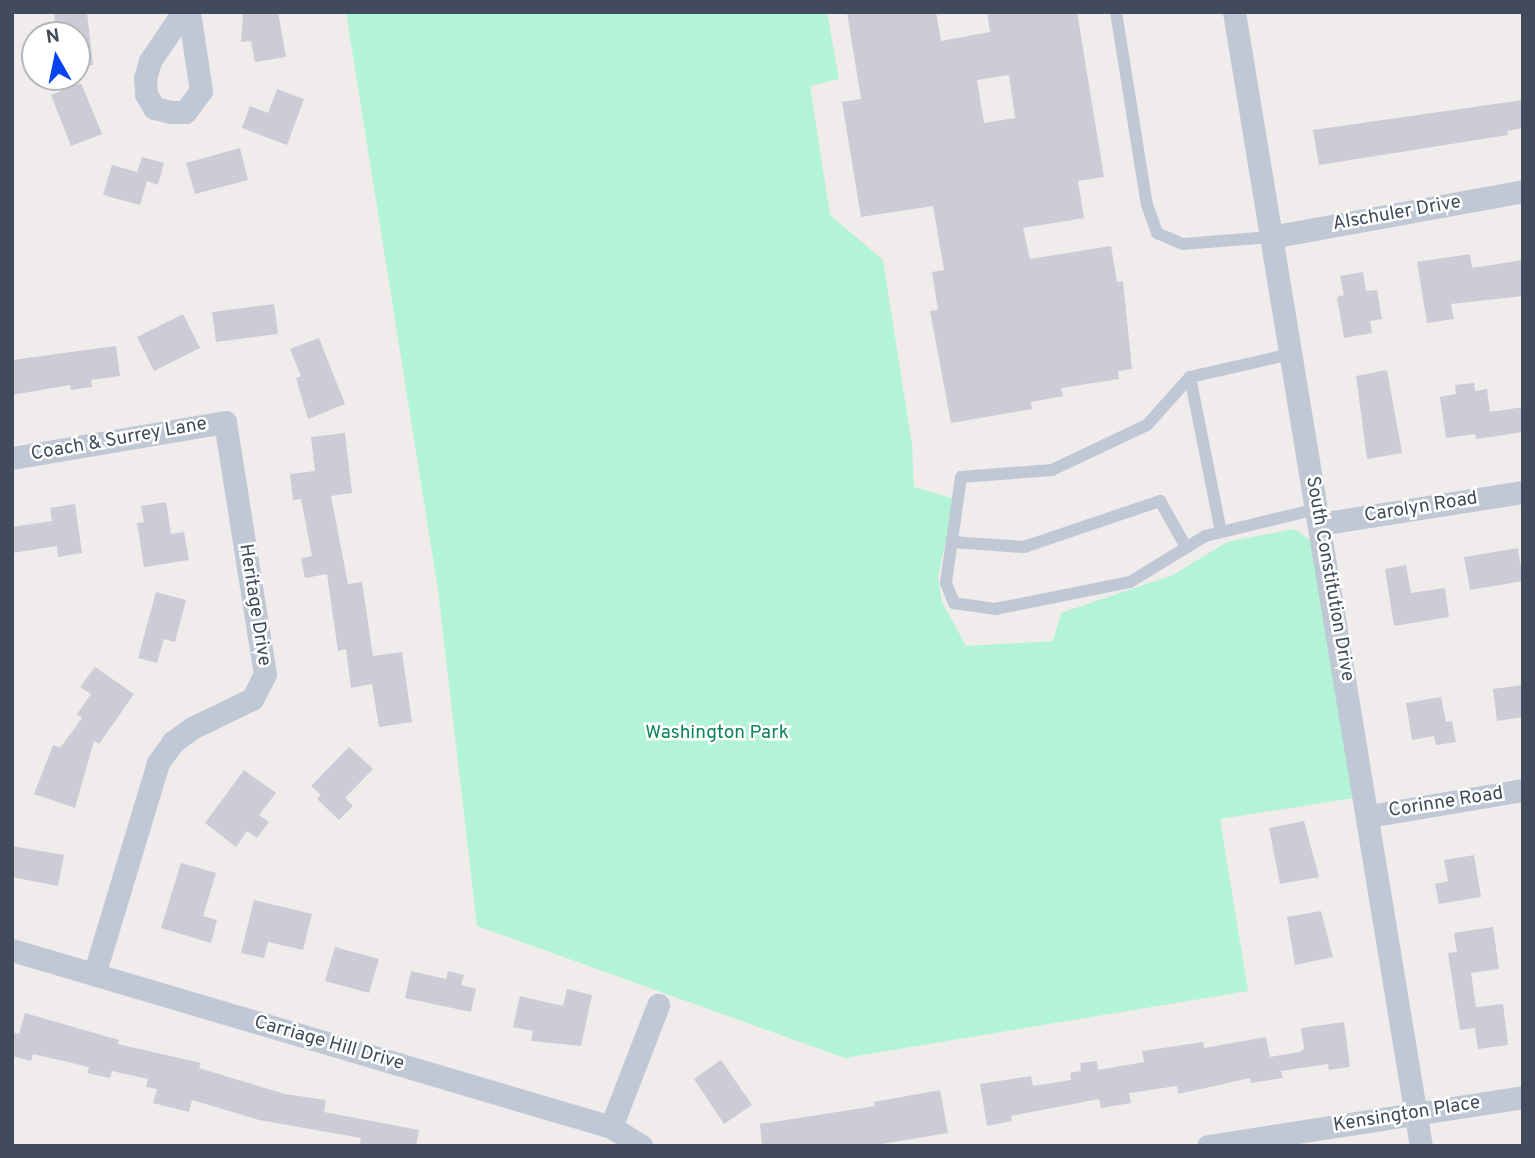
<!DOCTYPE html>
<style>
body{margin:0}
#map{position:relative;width:1535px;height:1158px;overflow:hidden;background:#efeceb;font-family:Overpass,sans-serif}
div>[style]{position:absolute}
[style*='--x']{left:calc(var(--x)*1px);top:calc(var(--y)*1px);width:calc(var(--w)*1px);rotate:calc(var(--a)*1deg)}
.green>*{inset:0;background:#b3f3d7}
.building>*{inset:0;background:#cbccd5}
.service>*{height:12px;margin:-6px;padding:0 6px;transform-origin:6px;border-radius:6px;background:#c0c8d6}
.minor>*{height:23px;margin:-11.5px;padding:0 11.5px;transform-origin:11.5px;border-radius:11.5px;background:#c0c8d6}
span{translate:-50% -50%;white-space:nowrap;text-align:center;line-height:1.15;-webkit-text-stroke:5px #fff;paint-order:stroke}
.street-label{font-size:19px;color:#424b5b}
.park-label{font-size:19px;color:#0c845c}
.frame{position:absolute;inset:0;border:14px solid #424b5b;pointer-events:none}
.north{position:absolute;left:21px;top:21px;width:70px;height:70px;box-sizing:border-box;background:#fff;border:2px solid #b3b7bd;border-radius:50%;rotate:351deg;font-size:19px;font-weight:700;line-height:28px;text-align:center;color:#424b5b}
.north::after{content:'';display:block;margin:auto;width:24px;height:32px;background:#0444f1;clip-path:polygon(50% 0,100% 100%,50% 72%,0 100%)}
</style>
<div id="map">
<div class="green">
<i style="clip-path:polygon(346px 12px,827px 12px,839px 79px,810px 86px,830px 215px,883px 260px,912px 445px,914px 487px,955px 499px,938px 577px,942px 602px,966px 646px,1053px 641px,1061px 613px,1173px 575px,1227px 542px,1294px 529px,1312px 541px,1354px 798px,1220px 819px,1248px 991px,845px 1058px,477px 926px,438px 590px)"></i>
</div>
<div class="building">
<i style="clip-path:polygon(54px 12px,87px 12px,93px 65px,77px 66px,77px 35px,56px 35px)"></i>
<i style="clip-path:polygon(243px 12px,278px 12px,286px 57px,255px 62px,251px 41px,241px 42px)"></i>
<i style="clip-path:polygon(evenodd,847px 12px,936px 12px,941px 41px,990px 32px,987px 12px,1077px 12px,1104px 177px,1078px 181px,1084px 218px,1023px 228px,1030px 259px,1111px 246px,1117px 282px,1123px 281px,1132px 369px,1118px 371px,1119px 379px,1061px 388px,1063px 396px,1031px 402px,1032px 409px,951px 423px,930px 311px,938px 310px,932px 272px,944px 270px,933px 206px,861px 217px,842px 102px,861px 99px,847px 12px,1009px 75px,1015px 118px,984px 123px,977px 80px,1009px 75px)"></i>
<i style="clip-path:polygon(81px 83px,102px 134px,71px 146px,51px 95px)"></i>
<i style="clip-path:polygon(277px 89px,304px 99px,287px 145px,242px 128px,250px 106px,268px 113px)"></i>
<i style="clip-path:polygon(1523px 100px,1523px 128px,1507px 131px,1508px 135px,1319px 165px,1313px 130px)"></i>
<i style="clip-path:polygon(240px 148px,248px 180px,195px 194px,186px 163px)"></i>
<i style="clip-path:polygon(142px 157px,164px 163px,158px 185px,147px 181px,140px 205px,103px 195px,112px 165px,137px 172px)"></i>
<i style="clip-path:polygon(1470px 254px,1472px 268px,1523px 260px,1523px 296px,1451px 304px,1454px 319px,1427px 323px,1417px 262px)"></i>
<i style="clip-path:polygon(1363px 272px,1366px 291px,1377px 290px,1382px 319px,1370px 321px,1372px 333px,1344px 338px,1337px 297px,1344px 295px,1340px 276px)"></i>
<i style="clip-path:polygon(274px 304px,278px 334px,216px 342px,212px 312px)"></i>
<i style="clip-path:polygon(183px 314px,200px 348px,154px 371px,137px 337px)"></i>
<i style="clip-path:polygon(319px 338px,345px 404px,308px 419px,296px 378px,301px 376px,290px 349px)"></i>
<i style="clip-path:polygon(116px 346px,120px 376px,91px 380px,92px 387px,71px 390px,70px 385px,12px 395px,12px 360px)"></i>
<i style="clip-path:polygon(1387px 370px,1402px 453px,1367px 459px,1356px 376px)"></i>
<i style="clip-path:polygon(1474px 383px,1475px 391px,1487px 389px,1490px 412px,1523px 407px,1523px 432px,1476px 439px,1475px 434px,1446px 438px,1440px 397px,1456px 394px,1455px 385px)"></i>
<i style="clip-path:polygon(345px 433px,352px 493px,331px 496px,348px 584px,362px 582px,373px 656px,402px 652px,412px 722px,379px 727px,372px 684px,351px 688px,346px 649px,338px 651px,327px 574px,305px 578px,301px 558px,312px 556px,301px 499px,293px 500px,290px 474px,315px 471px,311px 437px)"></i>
<i style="clip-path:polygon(166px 502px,171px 534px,184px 532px,189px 560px,144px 567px,137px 523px,144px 522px,141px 506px)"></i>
<i style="clip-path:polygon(75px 504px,82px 553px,58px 557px,57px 546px,12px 553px,12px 527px,52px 521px,50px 508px)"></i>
<i style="clip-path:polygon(1518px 548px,1523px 581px,1470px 590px,1464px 557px)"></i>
<i style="clip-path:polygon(1406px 565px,1411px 593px,1445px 588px,1449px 617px,1394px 626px,1385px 569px)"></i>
<i style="clip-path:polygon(156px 592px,186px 600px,175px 642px,164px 639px,157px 663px,138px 658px)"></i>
<i style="clip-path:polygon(95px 667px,134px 694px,99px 744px,94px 741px,75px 808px,34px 794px,53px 745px,60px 748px,82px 718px,77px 714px,91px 694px,80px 687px)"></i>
<i style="clip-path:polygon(1523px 685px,1523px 717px,1497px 721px,1493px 689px)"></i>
<i style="clip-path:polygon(1441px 697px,1446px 722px,1452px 721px,1456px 742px,1436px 745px,1434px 736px,1412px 740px,1406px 703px)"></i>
<i style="clip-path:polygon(349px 747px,373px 769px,345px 798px,353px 806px,339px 820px,317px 799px,321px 795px,311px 786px)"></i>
<i style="clip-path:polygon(244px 770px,276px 793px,259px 815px,269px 822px,257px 838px,247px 831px,236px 847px,205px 823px)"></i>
<i style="clip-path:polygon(1304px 821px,1319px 877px,1280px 884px,1269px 828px)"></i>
<i style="clip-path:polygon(12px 846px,64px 855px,58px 886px,12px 877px)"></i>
<i style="clip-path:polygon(1474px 855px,1481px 897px,1439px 904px,1435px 884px,1448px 881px,1444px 860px)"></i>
<i style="clip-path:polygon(181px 863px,216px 873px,203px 916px,217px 920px,211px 943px,161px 928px)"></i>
<i style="clip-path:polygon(254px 900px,312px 914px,303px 950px,268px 942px,264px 958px,241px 953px)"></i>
<i style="clip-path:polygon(1321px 911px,1333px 957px,1295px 965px,1287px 917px)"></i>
<i style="clip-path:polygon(1493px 927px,1499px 969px,1471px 973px,1476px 1007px,1503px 1004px,1508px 1045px,1478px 1049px,1475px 1028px,1460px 1030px,1448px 953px,1457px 952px,1454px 933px)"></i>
<i style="clip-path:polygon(335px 947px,379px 959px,369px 993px,325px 981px)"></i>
<i style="clip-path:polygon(411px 971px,446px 979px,448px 971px,464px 975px,461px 985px,476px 989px,471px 1012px,405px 998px)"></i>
<i style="clip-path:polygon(567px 989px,592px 995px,581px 1046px,531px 1041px,533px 1031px,513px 1027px,520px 996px,563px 1006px)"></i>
<i style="clip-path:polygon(25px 1013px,119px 1040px,118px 1044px,201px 1063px,199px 1068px,285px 1094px,326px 1100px,324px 1112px,419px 1130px,416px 1146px,359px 1146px,361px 1138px,259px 1120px,192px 1100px,189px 1112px,153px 1103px,157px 1089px,146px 1087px,148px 1079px,112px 1071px,110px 1078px,87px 1073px,89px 1067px,33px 1054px,31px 1061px,12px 1056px,12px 1032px,19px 1034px)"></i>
<i style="clip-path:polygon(1344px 1022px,1350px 1067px,1329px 1070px,1328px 1064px,1281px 1071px,1283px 1078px,1251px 1083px,1250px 1078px,1178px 1094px,1177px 1086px,1129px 1093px,1131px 1103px,1101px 1108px,1099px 1099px,1011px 1116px,1012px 1121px,987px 1126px,980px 1084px,1031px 1076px,1033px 1086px,1071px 1080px,1070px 1073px,1081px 1071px,1080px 1063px,1097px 1061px,1098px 1070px,1144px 1062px,1142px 1051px,1203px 1042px,1204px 1048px,1266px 1037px,1270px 1057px,1299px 1052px,1304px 1049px,1301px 1028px)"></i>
<i style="clip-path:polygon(721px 1060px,752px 1105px,724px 1124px,694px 1079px)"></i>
<i style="clip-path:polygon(940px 1090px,948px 1133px,870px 1146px,762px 1146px,760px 1124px,875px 1106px,874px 1102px)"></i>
</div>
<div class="service">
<i style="--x:1116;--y:12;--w:195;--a:80.9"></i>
<i style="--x:1147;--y:205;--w:30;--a:70"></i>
<i style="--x:1157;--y:233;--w:28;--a:23"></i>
<i style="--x:1183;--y:244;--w:88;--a:-4.5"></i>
<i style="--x:1291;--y:354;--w:104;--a:167.2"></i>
<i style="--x:1190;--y:377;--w:64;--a:131.9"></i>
<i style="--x:1147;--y:425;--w:105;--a:154.7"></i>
<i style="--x:1052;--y:470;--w:91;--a:175.6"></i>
<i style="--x:961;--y:477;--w:107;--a:98.1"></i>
<i style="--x:946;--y:583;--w:22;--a:68"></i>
<i style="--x:954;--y:603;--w:41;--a:8.3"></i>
<i style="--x:995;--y:609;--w:138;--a:-11.3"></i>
<i style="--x:1130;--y:582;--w:88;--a:-31.5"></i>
<i style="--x:1205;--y:536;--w:115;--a:-13.6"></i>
<i style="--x:1190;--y:377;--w:158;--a:78.7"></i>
<i style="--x:952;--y:542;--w:72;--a:4"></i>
<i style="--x:1024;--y:547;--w:144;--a:-18.7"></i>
<i style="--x:1160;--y:501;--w:53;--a:60.5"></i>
</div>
<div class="minor">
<i style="--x:183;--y:12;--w:59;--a:124"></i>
<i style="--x:150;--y:61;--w:18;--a:106"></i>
<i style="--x:145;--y:78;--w:16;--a:86"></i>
<i style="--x:146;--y:94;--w:16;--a:60"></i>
<i style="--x:154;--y:108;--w:17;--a:13"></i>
<i style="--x:171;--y:112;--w:14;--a:0"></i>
<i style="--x:185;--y:112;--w:26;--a:-53"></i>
<i style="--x:201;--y:91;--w:80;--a:-98.6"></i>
<i style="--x:1234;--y:12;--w:1149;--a:80.64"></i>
<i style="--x:1271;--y:237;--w:256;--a:-10.3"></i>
<i style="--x:12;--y:458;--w:216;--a:-9.6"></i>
<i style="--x:225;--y:422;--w:255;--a:81"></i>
<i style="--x:265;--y:674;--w:28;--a:117"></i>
<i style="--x:252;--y:699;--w:67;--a:154.2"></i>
<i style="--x:192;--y:728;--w:24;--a:144"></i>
<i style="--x:173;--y:742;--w:26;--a:126"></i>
<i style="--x:158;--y:763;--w:221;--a:106.8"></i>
<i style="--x:1320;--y:524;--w:206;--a:-9"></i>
<i style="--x:1369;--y:816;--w:156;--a:-9.6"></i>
<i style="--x:12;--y:950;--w:625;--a:16.46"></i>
<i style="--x:611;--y:1127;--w:36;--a:32"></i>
<i style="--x:611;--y:1127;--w:131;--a:-68.9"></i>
<i style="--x:1208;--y:1146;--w:319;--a:-8.8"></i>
</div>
<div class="street-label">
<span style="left:1397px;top:214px;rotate:-10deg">Alschuler Drive</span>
<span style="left:119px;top:440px;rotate:-10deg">Coach &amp; Surrey Lane</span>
<span style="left:1421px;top:508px;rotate:-9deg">Carolyn Road</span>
<span style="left:1329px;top:579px;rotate:80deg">South Constitution Drive</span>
<span style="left:254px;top:605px;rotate:81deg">Heritage Drive</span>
<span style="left:1446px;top:803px;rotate:-9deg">Corinne Road</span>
<span style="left:329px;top:1044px;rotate:16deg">Carriage Hill Drive</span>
<span style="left:1407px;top:1115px;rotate:-9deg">Kensington Place</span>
</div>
<div class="park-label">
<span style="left:717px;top:734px">Washington Park</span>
</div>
<div class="frame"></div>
<div class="north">N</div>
</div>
